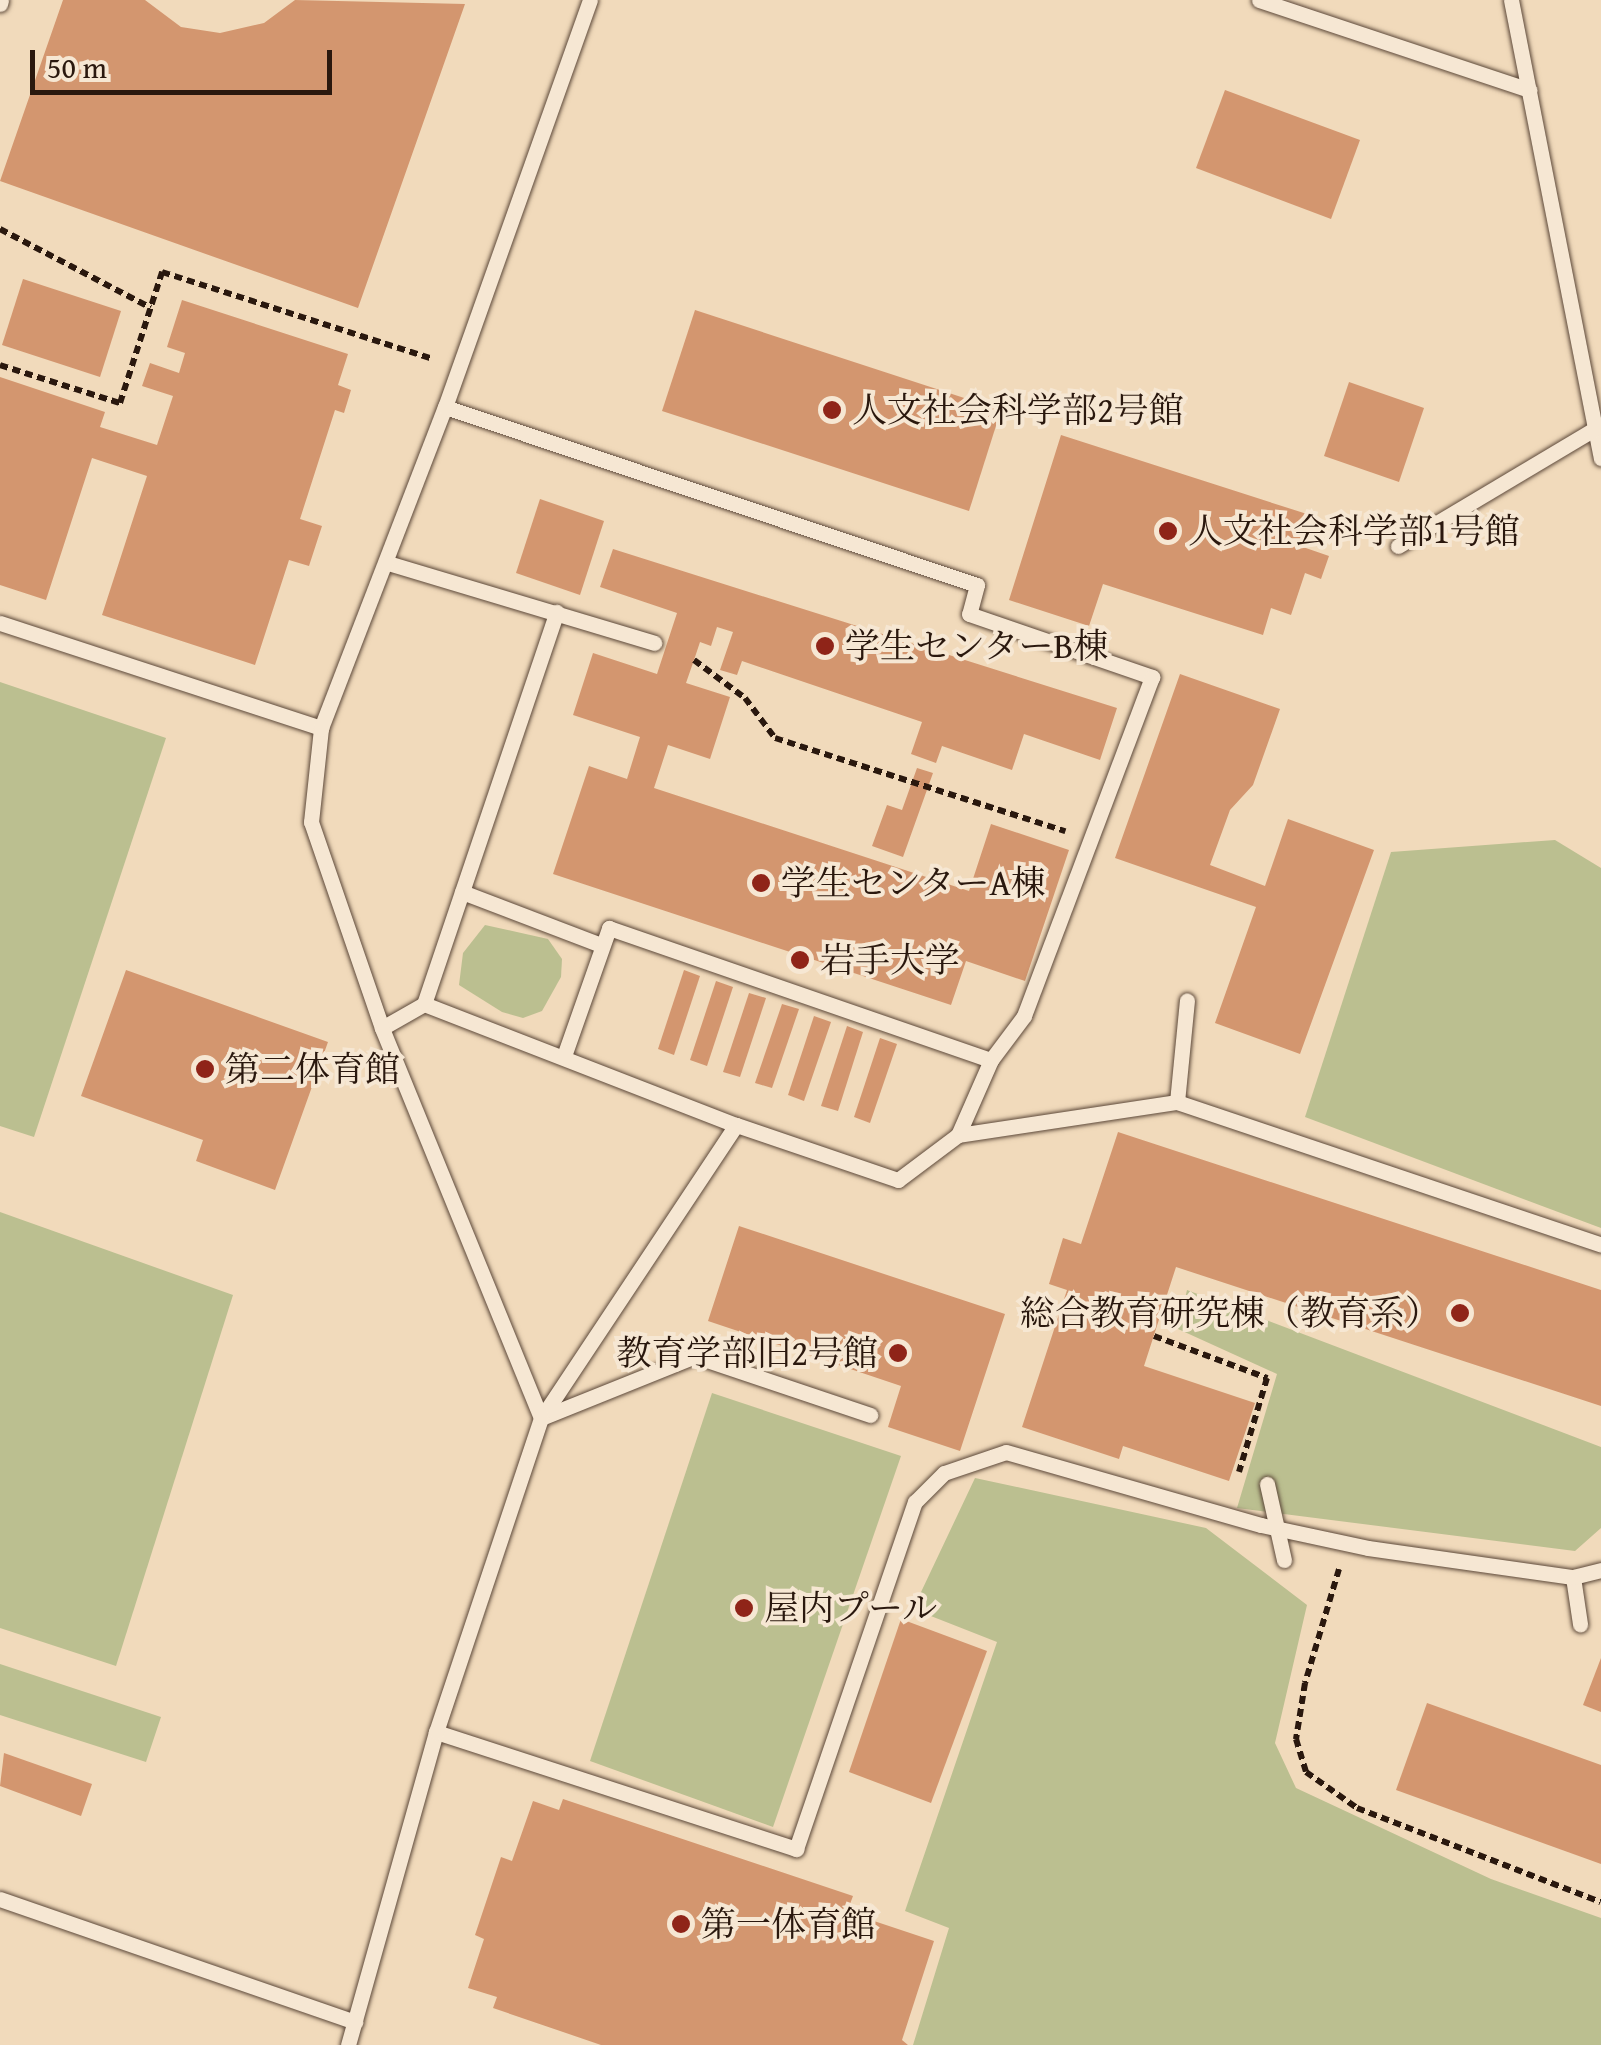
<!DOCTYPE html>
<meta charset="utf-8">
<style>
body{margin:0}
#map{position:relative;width:1601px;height:2045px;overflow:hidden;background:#f1dabb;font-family:"Gentium Book Plus","Noto Serif JP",serif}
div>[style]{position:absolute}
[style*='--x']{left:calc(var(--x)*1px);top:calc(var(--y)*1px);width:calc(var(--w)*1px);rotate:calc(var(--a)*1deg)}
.green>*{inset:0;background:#bbbf90}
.building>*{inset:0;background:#d3966f}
.path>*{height:6px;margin-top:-3px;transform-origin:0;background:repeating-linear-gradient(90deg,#2a180e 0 8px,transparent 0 13px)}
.roads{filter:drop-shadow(0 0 2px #5c4839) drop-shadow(0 0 2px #5c4839)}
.service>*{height:15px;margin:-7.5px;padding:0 7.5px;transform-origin:7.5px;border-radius:7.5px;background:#f6e7d3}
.dots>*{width:28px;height:28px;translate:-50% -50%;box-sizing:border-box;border:5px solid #f6e7d3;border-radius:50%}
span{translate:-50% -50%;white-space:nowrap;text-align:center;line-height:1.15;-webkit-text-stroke:8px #f6e7d3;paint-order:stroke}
.poi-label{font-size:35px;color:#2a180e}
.left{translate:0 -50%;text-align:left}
.right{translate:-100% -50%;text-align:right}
.scale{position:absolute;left:30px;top:50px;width:302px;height:45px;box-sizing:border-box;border:5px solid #2a180e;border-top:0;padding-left:12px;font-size:30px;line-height:35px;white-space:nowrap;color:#2a180e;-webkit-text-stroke:8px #f6e7d3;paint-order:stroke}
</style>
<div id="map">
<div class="green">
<i style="clip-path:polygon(0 682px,166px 738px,34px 1137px,0 1126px)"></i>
<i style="clip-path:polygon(1555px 840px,1601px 868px,1601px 1228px,1305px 1117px,1391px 852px)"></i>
<i style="clip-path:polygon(485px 925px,548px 939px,562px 959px,561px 977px,542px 1011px,523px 1018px,502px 1012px,459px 985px,463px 953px)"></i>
<i style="clip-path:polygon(0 1212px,233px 1295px,116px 1666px,0 1628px)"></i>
<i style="clip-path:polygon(1187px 1290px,1601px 1447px,1601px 1528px,1575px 1551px,1237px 1508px,1277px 1374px,1178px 1329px)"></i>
<i style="clip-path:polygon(712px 1393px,901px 1456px,773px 1827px,590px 1761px)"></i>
<i style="clip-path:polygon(975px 1478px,1206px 1528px,1307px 1605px,1275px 1743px,1296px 1788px,1491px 1879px,1601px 1918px,1601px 2045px,913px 2045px,949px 1928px,905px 1911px,997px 1642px,913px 1609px)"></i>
<i style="clip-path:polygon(0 1664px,161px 1717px,146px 1762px,0 1715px)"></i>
</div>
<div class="building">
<i style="clip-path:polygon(63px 0,145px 0,181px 27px,220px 33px,264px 23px,295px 0,465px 4px,358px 308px,0 181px)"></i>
<i style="clip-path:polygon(1225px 90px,1360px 140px,1331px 219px,1196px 168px)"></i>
<i style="clip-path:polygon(23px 279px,121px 311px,100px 377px,2px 345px)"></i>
<i style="clip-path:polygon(182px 300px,348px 354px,338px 385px,351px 390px,344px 413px,335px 410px,300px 519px,322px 526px,309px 566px,289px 560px,255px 665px,102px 615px,147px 476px,92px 458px,46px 600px,0 585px,0 377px,105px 412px,100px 427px,157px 445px,173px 396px,142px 386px,150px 363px,179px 373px,185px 353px,167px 347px)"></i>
<i style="clip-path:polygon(695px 310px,1001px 410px,969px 511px,662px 411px)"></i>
<i style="clip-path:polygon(1349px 382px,1424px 408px,1399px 482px,1324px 456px)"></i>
<i style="clip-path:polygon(1061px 435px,1310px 515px,1300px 546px,1329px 556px,1321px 579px,1305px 573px,1291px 615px,1271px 608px,1263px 635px,1103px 584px,1089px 626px,1009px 600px)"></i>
<i style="clip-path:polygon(540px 499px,604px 521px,580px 595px,516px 573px)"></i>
<i style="clip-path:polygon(613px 549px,1117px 708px,1100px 760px,1024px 734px,1012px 770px,942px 746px,936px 763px,911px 754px,922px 722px,742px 661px,737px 675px,720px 670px,733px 632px,717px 627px,711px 646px,700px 642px,694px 660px,686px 683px,730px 697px,710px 759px,668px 745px,654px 788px,969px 891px,991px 824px,1069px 850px,1025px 981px,966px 961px,951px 1005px,553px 874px,589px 766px,627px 779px,640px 737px,573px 715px,593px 653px,657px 674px,677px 613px,600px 587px)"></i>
<i style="clip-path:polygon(1180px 674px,1280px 709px,1253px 785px,1230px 810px,1210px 865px,1265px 886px,1288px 819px,1374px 850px,1300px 1054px,1215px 1023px,1256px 907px,1115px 858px)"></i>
<i style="clip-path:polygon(917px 768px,933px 773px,903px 857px,872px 846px,887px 805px,902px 810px)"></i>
<i style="clip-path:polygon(126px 970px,328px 1042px,275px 1190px,196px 1161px,203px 1140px,81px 1096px)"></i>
<i style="clip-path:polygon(684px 970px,700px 976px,674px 1055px,658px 1049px)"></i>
<i style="clip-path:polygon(716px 981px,733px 987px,707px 1066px,690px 1060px)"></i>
<i style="clip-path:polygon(749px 993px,766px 998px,740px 1077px,723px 1072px)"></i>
<i style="clip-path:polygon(782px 1004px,799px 1009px,772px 1088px,755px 1083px)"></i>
<i style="clip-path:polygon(814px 1016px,831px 1022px,804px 1101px,788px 1095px)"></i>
<i style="clip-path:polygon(847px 1026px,863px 1032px,838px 1111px,821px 1106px)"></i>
<i style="clip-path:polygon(880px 1038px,897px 1044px,870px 1123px,854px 1117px)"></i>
<i style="clip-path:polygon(1118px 1132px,1601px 1290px,1601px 1406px,1176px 1267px,1144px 1366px,1255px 1403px,1229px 1481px,1123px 1446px,1119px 1459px,1022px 1427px,1067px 1290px,1049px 1284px,1063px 1238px,1081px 1244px)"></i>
<i style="clip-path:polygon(739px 1226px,1005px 1314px,960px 1451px,888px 1427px,901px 1386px,708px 1321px)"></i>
<i style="clip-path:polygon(901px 1619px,987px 1651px,931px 1803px,849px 1772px)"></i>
<i style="clip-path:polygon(1601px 1658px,1601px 1712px,1583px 1705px)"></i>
<i style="clip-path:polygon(1427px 1703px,1601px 1765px,1601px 1864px,1396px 1790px)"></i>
<i style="clip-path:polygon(4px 1753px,92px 1784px,81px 1816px,0 1786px)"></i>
<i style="clip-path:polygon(563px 1799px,853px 1896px,847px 1912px,934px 1941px,902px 2040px,908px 2045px,601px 2045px,493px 2008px,497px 1997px,468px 1988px,484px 1939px,475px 1935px,501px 1857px,512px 1861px,533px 1801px,559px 1810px)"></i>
</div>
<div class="path">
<i style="--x:0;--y:229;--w:170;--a:27.6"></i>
<i style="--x:0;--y:365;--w:126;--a:17.6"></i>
<i style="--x:120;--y:403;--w:138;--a:-72.2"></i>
<i style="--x:162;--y:272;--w:285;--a:17.8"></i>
<i style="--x:694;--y:660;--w:64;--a:36.7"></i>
<i style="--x:745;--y:698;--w:50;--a:53.1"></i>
<i style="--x:775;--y:738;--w:305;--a:17.8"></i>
<i style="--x:1154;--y:1336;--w:121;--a:20.4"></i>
<i style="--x:1267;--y:1378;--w:98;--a:106.6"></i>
<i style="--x:1339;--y:1569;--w:119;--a:106.6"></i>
<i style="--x:1305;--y:1683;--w:57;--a:99.1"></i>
<i style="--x:1296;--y:1739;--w:34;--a:73"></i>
<i style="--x:1306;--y:1772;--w:62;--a:35.2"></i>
<i style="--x:1357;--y:1808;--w:261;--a:21.1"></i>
</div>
<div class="roads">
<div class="service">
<i style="--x:1259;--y:0;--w:285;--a:18.4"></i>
<i style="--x:1511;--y:0;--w:467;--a:78.9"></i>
<i style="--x:0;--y:4;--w:4;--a:-76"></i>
<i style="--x:445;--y:407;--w:561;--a:18.5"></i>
<i style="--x:977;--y:585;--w:30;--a:105"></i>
<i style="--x:969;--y:614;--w:194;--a:19"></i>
<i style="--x:1152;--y:677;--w:362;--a:110.7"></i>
<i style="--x:1024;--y:1016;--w:55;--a:126.9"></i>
<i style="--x:1398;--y:546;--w:236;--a:-30.8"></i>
<i style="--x:388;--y:563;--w:278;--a:16.7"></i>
<i style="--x:0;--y:623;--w:338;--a:18.1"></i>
<i style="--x:462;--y:892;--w:149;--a:20.9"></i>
<i style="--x:424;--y:1004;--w:335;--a:21.2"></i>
<i style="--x:736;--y:1125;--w:352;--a:123.6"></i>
<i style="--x:382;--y:1028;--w:48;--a:-29.7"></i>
<i style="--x:424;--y:1004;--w:414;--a:-71.3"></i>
<i style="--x:564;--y:1056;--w:136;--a:-70.6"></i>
<i style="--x:609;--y:928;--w:404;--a:19.1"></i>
<i style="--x:991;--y:1060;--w:82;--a:113.7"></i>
<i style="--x:958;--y:1135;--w:75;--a:143.1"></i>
<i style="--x:898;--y:1180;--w:171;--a:-161.2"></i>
<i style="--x:1177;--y:1102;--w:102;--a:-84.4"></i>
<i style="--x:958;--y:1135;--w:221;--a:-8.6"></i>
<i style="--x:1177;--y:1102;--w:447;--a:18.6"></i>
<i style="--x:541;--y:1418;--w:166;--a:-21.9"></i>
<i style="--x:695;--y:1356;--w:185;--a:18.6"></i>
<i style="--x:1267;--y:1484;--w:78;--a:77.4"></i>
<i style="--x:1573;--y:1577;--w:48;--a:81.5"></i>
<i style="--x:436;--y:1732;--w:379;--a:18"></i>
<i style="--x:796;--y:1849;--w:367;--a:-71.1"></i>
<i style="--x:915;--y:1502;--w:41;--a:-45"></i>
<i style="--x:944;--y:1473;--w:65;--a:-18.7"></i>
<i style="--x:1006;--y:1452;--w:265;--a:16"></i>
<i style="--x:1261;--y:1525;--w:109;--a:12.1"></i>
<i style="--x:1368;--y:1548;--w:207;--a:8.1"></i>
<i style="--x:1573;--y:1577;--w:29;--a:-14"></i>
<i style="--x:0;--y:1899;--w:376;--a:19.1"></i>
<i style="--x:348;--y:2045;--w:325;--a:-74.3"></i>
<i style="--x:436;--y:1732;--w:331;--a:-71.5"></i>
<i style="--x:541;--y:1418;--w:421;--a:-112.2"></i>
<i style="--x:382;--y:1028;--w:218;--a:-109"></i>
<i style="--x:311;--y:822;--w:95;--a:-83.9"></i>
<i style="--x:321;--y:728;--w:344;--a:-68.9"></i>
<i style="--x:445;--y:407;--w:432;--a:-70.4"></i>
</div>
</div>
<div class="dots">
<i style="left:832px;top:410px;background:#8f2418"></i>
<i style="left:1168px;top:531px;background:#8f2418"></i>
<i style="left:825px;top:646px;background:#8f2418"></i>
<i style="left:761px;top:883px;background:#8f2418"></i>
<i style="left:800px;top:960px;background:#8f2418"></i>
<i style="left:205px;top:1069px;background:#8f2418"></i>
<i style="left:1460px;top:1313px;background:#8f2418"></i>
<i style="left:898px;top:1353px;background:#8f2418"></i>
<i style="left:744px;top:1608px;background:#8f2418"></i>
<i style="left:681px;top:1924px;background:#8f2418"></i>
</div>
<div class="poi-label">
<span class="left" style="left:852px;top:410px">人文社会科学部2号館</span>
<span class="left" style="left:1188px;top:531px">人文社会科学部1号館</span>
<span class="left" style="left:845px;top:646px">学生センターB棟</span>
<span class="left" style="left:781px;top:883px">学生センターA棟</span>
<span class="left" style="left:820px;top:960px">岩手大学</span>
<span class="left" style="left:225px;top:1069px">第二体育館</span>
<span class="right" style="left:1440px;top:1313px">総合教育研究棟（教育系）</span>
<span class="right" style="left:878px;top:1353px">教育学部旧2号館</span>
<span class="left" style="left:764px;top:1608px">屋内プール</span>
<span class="left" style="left:701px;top:1924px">第一体育館</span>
</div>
<div class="scale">50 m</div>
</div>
